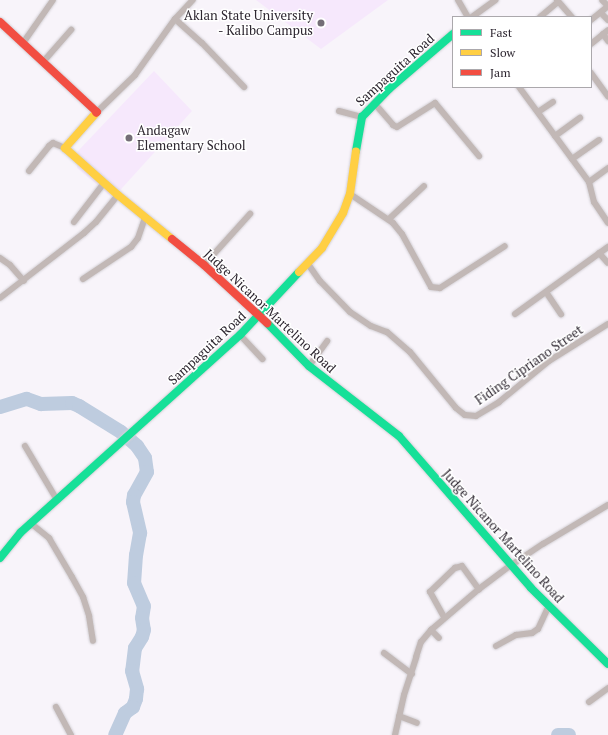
<!DOCTYPE html>
<style>
body{margin:0}
#map{position:relative;width:608px;height:735px;overflow:hidden;background:#f8f4fa;font-family:"PT Serif",serif}
div>[style]{position:absolute}
[style*='--x']{left:calc(var(--x)*1px);top:calc(var(--y)*1px);width:calc(var(--w)*1px);rotate:calc(var(--a)*1deg)}
.built>*{inset:0;background:#f6e8fc}
.river>*{height:14px;margin:-7px;padding:0 7px;transform-origin:7px;border-radius:7px;background:#beccdf}
.roads{filter:drop-shadow(0 0 1px #d3d0d5) drop-shadow(0 0 1px #d3d0d5)}
.street>*{height:6px;margin:-3px;padding:0 3px;transform-origin:3px;border-radius:3px;background:#c2b8b6}
.fast>*{height:8px;margin:-4px;padding:0 4px;transform-origin:4px;border-radius:4px;background:#16e098}
.slow>*{height:8px;margin:-4px;padding:0 4px;transform-origin:4px;border-radius:4px;background:#ffcf43}
.jam>*{height:8px;margin:-4px;padding:0 4px;transform-origin:4px;border-radius:4px;background:#f24e42}
.dots>*{width:11px;height:11px;translate:-50% -50%;box-sizing:border-box;border:2px solid #fff;border-radius:50%}
span{translate:-50% -50%;white-space:nowrap;text-align:center;line-height:1.15;-webkit-text-stroke:3px #fff;paint-order:stroke}
.poi-label{font-size:13px;color:#2d2630}
.right{translate:-100% -50%;text-align:right}
.left{translate:0 -50%;text-align:left}
.street-label{font-size:13px;color:#2d2630}
.legend{position:absolute;left:452px;top:16px;width:140px;height:72px;box-sizing:border-box;background:#fff;border:1px solid #aba8ac;margin:0;padding:5px 7px;list-style:none;font-size:12px;color:#2d2630}
.legend li{display:flex;align-items:center;gap:8px;height:20px}
.legend b{width:20px;border:1px solid #aba8ac}
</style>
<div id="map">
<div class="built">
<i style="clip-path:polygon(256px 0,388px 0,321px 49px)"></i>
<i style="clip-path:polygon(154px 71px,192px 111px,113px 198px,77px 168px,78px 151px)"></i>
</div>
<div class="river">
<i style="--x:0;--y:407;--w:28;--a:-17"></i>
<i style="--x:27;--y:399;--w:15;--a:20"></i>
<i style="--x:41;--y:404;--w:31;--a:-2"></i>
<i style="--x:72;--y:403;--w:8;--a:23"></i>
<i style="--x:79;--y:406;--w:49;--a:31.8"></i>
<i style="--x:121;--y:432;--w:21;--a:41"></i>
<i style="--x:137;--y:446;--w:14;--a:56"></i>
<i style="--x:145;--y:458;--w:14;--a:82"></i>
<i style="--x:147;--y:472;--w:26;--a:119"></i>
<i style="--x:134;--y:495;--w:7;--a:98"></i>
<i style="--x:133;--y:502;--w:32;--a:77"></i>
<i style="--x:140;--y:533;--w:22;--a:100"></i>
<i style="--x:136;--y:555;--w:28;--a:94"></i>
<i style="--x:134;--y:583;--w:25;--a:67"></i>
<i style="--x:144;--y:606;--w:12;--a:99"></i>
<i style="--x:142;--y:618;--w:12;--a:81"></i>
<i style="--x:144;--y:630;--w:7;--a:106"></i>
<i style="--x:142;--y:637;--w:13;--a:122"></i>
<i style="--x:135;--y:648;--w:23;--a:97"></i>
<i style="--x:132;--y:671;--w:19;--a:74"></i>
<i style="--x:137;--y:689;--w:10;--a:96"></i>
<i style="--x:136;--y:699;--w:9;--a:111"></i>
<i style="--x:133;--y:707;--w:10;--a:143"></i>
<i style="--x:125;--y:713;--w:24;--a:114"></i>
<i style="--x:558;--y:735;--w:11;--a:0"></i>
</div>
<div class="roads">
<div class="street">
<i style="--x:458;--y:0;--w:20;--a:60"></i>
<i style="--x:557;--y:0;--w:23;--a:49"></i>
<i style="--x:601;--y:13;--w:10;--a:45"></i>
<i style="--x:472;--y:17;--w:29;--a:-36"></i>
<i style="--x:540;--y:17;--w:23;--a:-40"></i>
<i style="--x:175;--y:19;--w:36;--a:42"></i>
<i style="--x:202;--y:43;--w:61;--a:46.3"></i>
<i style="--x:591;--y:20;--w:22;--a:-39"></i>
<i style="--x:608;--y:6;--w:8;--a:-135"></i>
<i style="--x:603;--y:34;--w:9;--a:54"></i>
<i style="--x:23;--y:43;--w:52;--a:-55.1"></i>
<i style="--x:591;--y:44;--w:22;--a:-39"></i>
<i style="--x:43;--y:62;--w:43;--a:-48.8"></i>
<i style="--x:591;--y:73;--w:29;--a:54"></i>
<i style="--x:519;--y:87;--w:118;--a:53.6"></i>
<i style="--x:589;--y:182;--w:21;--a:76"></i>
<i style="--x:594;--y:202;--w:25;--a:56"></i>
<i style="--x:375;--y:104;--w:28;--a:49"></i>
<i style="--x:393;--y:125;--w:4;--a:27"></i>
<i style="--x:397;--y:127;--w:45;--a:-32.3"></i>
<i style="--x:435;--y:103;--w:69;--a:50.3"></i>
<i style="--x:339;--y:111;--w:24;--a:15"></i>
<i style="--x:97;--y:112;--w:53;--a:-44.2"></i>
<i style="--x:135;--y:75;--w:69;--a:-54.5"></i>
<i style="--x:175;--y:19;--w:26;--a:-47"></i>
<i style="--x:538;--y:112;--w:18;--a:-34"></i>
<i style="--x:555;--y:136;--w:31;--a:-36"></i>
<i style="--x:572;--y:159;--w:33;--a:-35"></i>
<i style="--x:29;--y:171;--w:32;--a:-51"></i>
<i style="--x:49;--y:146;--w:5;--a:-37"></i>
<i style="--x:53;--y:143;--w:13;--a:23"></i>
<i style="--x:589;--y:182;--w:24;--a:-36"></i>
<i style="--x:350;--y:194;--w:52;--a:34"></i>
<i style="--x:393;--y:223;--w:14;--a:51"></i>
<i style="--x:402;--y:234;--w:60;--a:61.3"></i>
<i style="--x:431;--y:287;--w:9;--a:6"></i>
<i style="--x:440;--y:288;--w:77;--a:-32.9"></i>
<i style="--x:389;--y:219;--w:48;--a:-43.3"></i>
<i style="--x:74;--y:222;--w:49;--a:-52.4"></i>
<i style="--x:599;--y:253;--w:13;--a:48"></i>
<i style="--x:0;--y:258;--w:12;--a:35"></i>
<i style="--x:10;--y:265;--w:21;--a:49"></i>
<i style="--x:308;--y:264;--w:21;--a:55"></i>
<i style="--x:320;--y:281;--w:43;--a:45.9"></i>
<i style="--x:350;--y:312;--w:25;--a:34"></i>
<i style="--x:371;--y:326;--w:17;--a:21"></i>
<i style="--x:387;--y:332;--w:30;--a:41"></i>
<i style="--x:410;--y:352;--w:72;--a:50.6"></i>
<i style="--x:456;--y:408;--w:11;--a:38"></i>
<i style="--x:465;--y:415;--w:11;--a:5"></i>
<i style="--x:476;--y:416;--w:27;--a:-31"></i>
<i style="--x:499;--y:402;--w:65;--a:-39.4"></i>
<i style="--x:549;--y:361;--w:70;--a:-32.1"></i>
<i style="--x:204;--y:265;--w:69;--a:-48"></i>
<i style="--x:83;--y:279;--w:58;--a:-33.7"></i>
<i style="--x:131;--y:247;--w:11;--a:-52"></i>
<i style="--x:138;--y:238;--w:21;--a:-71"></i>
<i style="--x:546;--y:292;--w:27;--a:56"></i>
<i style="--x:0;--y:298;--w:106;--a:-37.7"></i>
<i style="--x:84;--y:233;--w:16;--a:-43"></i>
<i style="--x:96;--y:222;--w:35;--a:-51"></i>
<i style="--x:515;--y:314;--w:115;--a:-35.8"></i>
<i style="--x:240;--y:335;--w:33;--a:47"></i>
<i style="--x:309;--y:366;--w:31;--a:-54"></i>
<i style="--x:25;--y:446;--w:63;--a:59.3"></i>
<i style="--x:28;--y:526;--w:5;--a:-11"></i>
<i style="--x:33;--y:525;--w:21;--a:39"></i>
<i style="--x:49;--y:538;--w:45;--a:59.5"></i>
<i style="--x:72;--y:577;--w:23;--a:61"></i>
<i style="--x:83;--y:597;--w:20;--a:72"></i>
<i style="--x:89;--y:616;--w:25;--a:81"></i>
<i style="--x:444;--y:617;--w:29;--a:-119"></i>
<i style="--x:430;--y:592;--w:35;--a:-44"></i>
<i style="--x:455;--y:568;--w:7;--a:-16"></i>
<i style="--x:462;--y:566;--w:29;--a:54"></i>
<i style="--x:431;--y:630;--w:11;--a:45"></i>
<i style="--x:496;--y:646;--w:23;--a:-29"></i>
<i style="--x:516;--y:635;--w:16;--a:-7"></i>
<i style="--x:532;--y:633;--w:7;--a:-34"></i>
<i style="--x:538;--y:629;--w:21;--a:-65"></i>
<i style="--x:547;--y:610;--w:4;--a:-45"></i>
<i style="--x:384;--y:653;--w:35;--a:37"></i>
<i style="--x:589;--y:702;--w:24;--a:-36"></i>
<i style="--x:56;--y:707;--w:32;--a:62"></i>
<i style="--x:399;--y:716;--w:19;--a:21"></i>
<i style="--x:395;--y:735;--w:41;--a:-77.3"></i>
<i style="--x:404;--y:695;--w:40;--a:-72"></i>
<i style="--x:416;--y:657;--w:16;--a:-72"></i>
<i style="--x:421;--y:642;--w:16;--a:-50"></i>
<i style="--x:431;--y:630;--w:63;--a:-40.5"></i>
<i style="--x:479;--y:589;--w:39;--a:-37"></i>
<i style="--x:510;--y:566;--w:40;--a:-34"></i>
<i style="--x:543;--y:544;--w:76;--a:-31"></i>
</div>
<div class="fast">
<i style="--x:356;--y:151;--w:35;--a:-80"></i>
<i style="--x:362;--y:117;--w:40;--a:-46"></i>
<i style="--x:390;--y:88;--w:83;--a:-40.6"></i>
<i style="--x:267;--y:323;--w:60;--a:45.7"></i>
<i style="--x:309;--y:366;--w:114;--a:37.9"></i>
<i style="--x:399;--y:436;--w:201;--a:49"></i>
<i style="--x:531;--y:588;--w:108;--a:44.6"></i>
<i style="--x:0;--y:558;--w:33;--a:-51"></i>
<i style="--x:21;--y:532;--w:295;--a:-42"></i>
<i style="--x:240;--y:335;--w:86;--a:-46.9"></i>
</div>
<div class="slow">
<i style="--x:96;--y:113;--w:47;--a:131.5"></i>
<i style="--x:65;--y:148;--w:71;--a:41.6"></i>
<i style="--x:118;--y:195;--w:70;--a:39.2"></i>
<i style="--x:299;--y:272;--w:33;--a:-46"></i>
<i style="--x:322;--y:248;--w:41;--a:-59"></i>
<i style="--x:343;--y:213;--w:20;--a:-70"></i>
<i style="--x:350;--y:194;--w:43;--a:-82.1"></i>
</div>
<div class="jam">
<i style="--x:0;--y:22;--w:132;--a:42.9"></i>
<i style="--x:97;--y:112;--w:1;--a:135"></i>
<i style="--x:172;--y:239;--w:41;--a:39.1"></i>
<i style="--x:204;--y:265;--w:86;--a:42.6"></i>
</div>
</div>
<div class="dots">
<i style="left:321px;top:23px;background:#746e77"></i>
<i style="left:129px;top:138px;background:#746e77"></i>
</div>
<div class="poi-label">
<span class="right" style="left:313px;top:23px">Aklan State University<br>- Kalibo Campus</span>
<span class="left" style="left:137px;top:138px">Andagaw<br>Elementary School</span>
</div>
<div class="street-label">
<span style="left:395px;top:70px;rotate:-42deg">Sampaguita Road</span>
<span style="left:270px;top:311px;rotate:43deg">Judge Nicanor Martelino Road</span>
<span style="left:207px;top:348px;rotate:-43deg">Sampaguita Road</span>
<span style="left:529px;top:365px;rotate:-35deg">Fiding Cipriano Street</span>
<span style="left:503px;top:536px;rotate:48deg">Judge Nicanor Martelino Road</span>
</div>
<ul class="legend">
<li><b style="height:5px;background:#16e098"></b>Fast</li>
<li><b style="height:5px;background:#ffcf43"></b>Slow</li>
<li><b style="height:5px;background:#f24e42"></b>Jam</li>
</ul>
</div>
